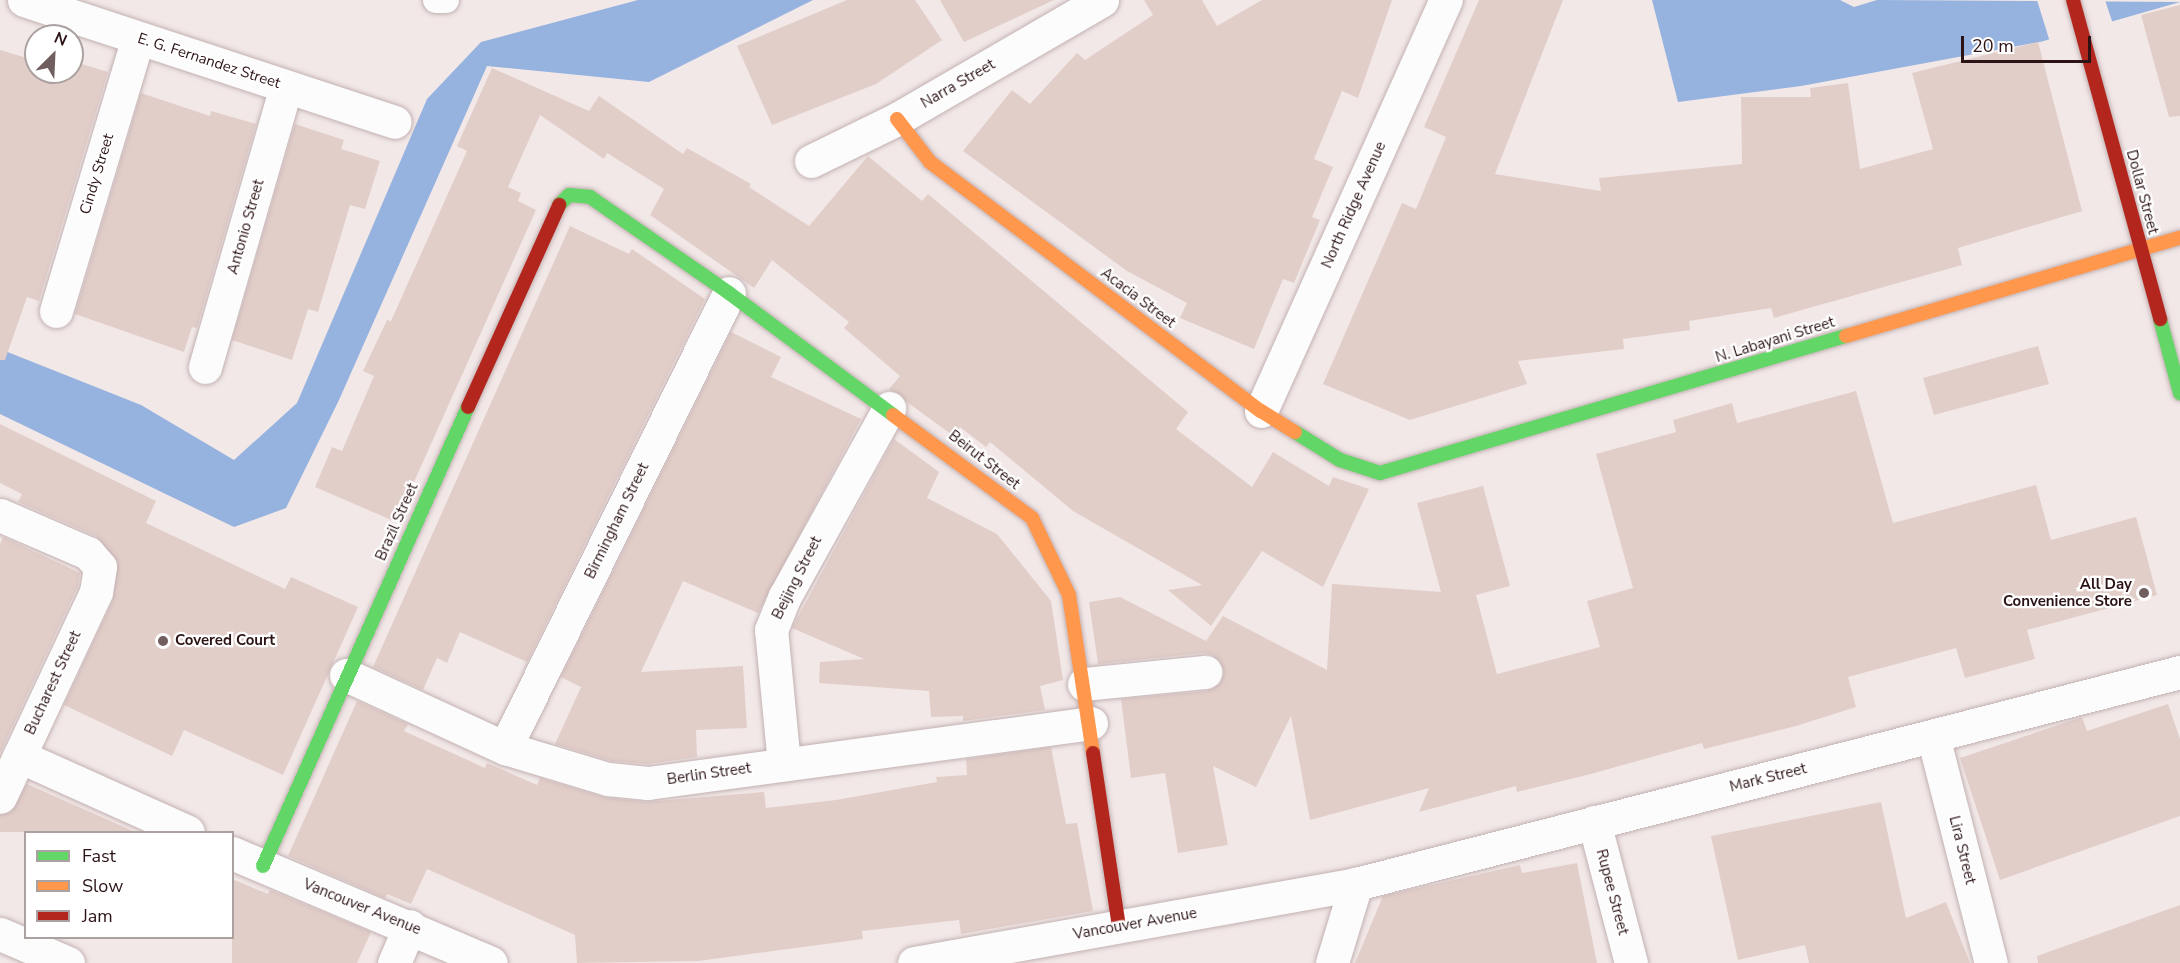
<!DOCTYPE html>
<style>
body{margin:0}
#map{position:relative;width:2180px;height:963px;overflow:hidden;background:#f2e8e8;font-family:"Nunito Sans",sans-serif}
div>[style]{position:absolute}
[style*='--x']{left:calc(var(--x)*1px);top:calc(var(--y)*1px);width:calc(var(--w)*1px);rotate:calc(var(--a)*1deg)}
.water>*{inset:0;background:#96b2de}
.pier>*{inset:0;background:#f2e8e8}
.building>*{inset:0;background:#e2cec9}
.roads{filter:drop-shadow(0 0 2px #c3b1b2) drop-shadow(0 0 2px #c3b1b2)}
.lane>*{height:26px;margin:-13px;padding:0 13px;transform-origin:13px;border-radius:13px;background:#fdfcfc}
.street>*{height:33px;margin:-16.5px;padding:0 16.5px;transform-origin:16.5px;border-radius:16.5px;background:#fdfcfc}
.fast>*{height:14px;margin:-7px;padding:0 7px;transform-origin:7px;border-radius:7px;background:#63d668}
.slow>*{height:14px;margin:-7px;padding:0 7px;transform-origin:7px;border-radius:7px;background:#ff974d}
.jam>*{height:14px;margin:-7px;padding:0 7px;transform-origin:7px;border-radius:7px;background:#b3261e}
.dots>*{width:16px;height:16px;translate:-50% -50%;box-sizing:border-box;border:3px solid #fff;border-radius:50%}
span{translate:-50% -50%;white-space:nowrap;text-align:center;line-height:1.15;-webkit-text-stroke:4.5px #fff;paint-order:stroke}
.street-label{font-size:15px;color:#2c1315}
.poi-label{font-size:15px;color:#2c1315;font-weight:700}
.right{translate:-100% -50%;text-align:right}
.left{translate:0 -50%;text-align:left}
.legend{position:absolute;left:24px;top:831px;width:210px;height:108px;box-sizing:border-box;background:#fff;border:2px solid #aba1a1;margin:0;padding:8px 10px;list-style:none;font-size:18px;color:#2c1315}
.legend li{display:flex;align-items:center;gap:12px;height:30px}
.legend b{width:30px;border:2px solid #aba1a1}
.north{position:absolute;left:24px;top:24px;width:60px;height:60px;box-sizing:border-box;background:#fff;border:2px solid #aba1a1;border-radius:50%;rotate:24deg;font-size:16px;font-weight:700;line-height:24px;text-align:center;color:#2c1315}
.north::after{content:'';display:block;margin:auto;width:21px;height:27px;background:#715e5f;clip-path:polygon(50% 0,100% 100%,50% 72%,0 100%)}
.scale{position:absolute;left:1961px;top:36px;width:130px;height:27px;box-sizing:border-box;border:3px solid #2c1315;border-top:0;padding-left:8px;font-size:18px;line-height:21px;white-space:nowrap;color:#2c1315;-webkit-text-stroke:4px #fff;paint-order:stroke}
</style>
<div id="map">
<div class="water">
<i style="clip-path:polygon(638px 0,813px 0,649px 82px,487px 66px,339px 400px,286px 508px,234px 527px,0 414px,0 349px,141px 405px,234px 460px,297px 403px,427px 99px,481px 42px)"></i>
<i style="clip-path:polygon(1652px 0,1840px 0,1854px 7px,1877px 0,2180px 2px,2040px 42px,1801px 86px,1678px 102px)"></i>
</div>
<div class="pier">
<i style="clip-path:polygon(2037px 0,2105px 0,2113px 24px,2050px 42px)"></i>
</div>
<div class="building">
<i style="clip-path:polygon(847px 0,915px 0,942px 40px,876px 84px,772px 125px,737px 46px)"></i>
<i style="clip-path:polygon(940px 0,1054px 0,964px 42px)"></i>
<i style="clip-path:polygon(1144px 0,1202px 0,1217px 26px,1262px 0,1392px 0,1358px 98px,1342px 91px,1314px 159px,1333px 167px,1312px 217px,1320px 220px,1294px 283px,1283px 279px,1254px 349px,1180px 318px,1187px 303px,1127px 271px,963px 151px,1012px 90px,1030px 104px,1077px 53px,1085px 60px,1153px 15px)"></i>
<i style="clip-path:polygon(1479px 0,1563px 0,1495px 174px,1601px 191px,1599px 178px,1742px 164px,1741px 97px,1811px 97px,1810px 88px,1848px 83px,1860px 169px,1933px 149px,1912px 73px,2038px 42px,2082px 211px,1958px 248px,1962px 265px,1774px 318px,1771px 308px,1689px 321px,1690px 330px,1623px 339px,1624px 349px,1518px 361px,1527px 384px,1410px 420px,1323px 384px,1402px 203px,1416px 209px,1446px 137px,1424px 127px)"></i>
<i style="clip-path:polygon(2180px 5px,2180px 116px,2169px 117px,2141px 15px)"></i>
<i style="clip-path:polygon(30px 49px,36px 50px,36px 72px,72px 72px,72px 61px,108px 72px,39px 301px,27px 297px,5px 360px,0 360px,0 50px,27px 58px)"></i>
<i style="clip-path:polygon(492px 68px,589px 111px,599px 96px,683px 154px,687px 148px,751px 184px,749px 187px,809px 226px,868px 156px,922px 201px,928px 194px,1188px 412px,1176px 429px,1252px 487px,1273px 452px,1329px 486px,1333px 477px,1369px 489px,1323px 587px,1262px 551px,1211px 626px,1168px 590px,1202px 585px,1073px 511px,990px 442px,986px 447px,960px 427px,955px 437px,889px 389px,900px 376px,844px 328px,849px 322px,772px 260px,754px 288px,650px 215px,664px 189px,607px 153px,604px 159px,540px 115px,508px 187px,521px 193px,518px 201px,536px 210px,396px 522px,315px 487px,332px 447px,342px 451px,374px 376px,363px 371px,387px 320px,391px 321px,467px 151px,457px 146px)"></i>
<i style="clip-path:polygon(141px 93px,210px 116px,211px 111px,256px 124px,197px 328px,192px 327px,184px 352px,75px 314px)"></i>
<i style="clip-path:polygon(295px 124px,344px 140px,341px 149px,380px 161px,365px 209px,350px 205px,318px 312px,308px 309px,292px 360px,232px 340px)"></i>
<i style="clip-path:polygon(570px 226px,629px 254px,632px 249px,705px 299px,527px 662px,460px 632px,447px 663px,437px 658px,423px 690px,373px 667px)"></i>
<i style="clip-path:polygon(731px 332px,781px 357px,771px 377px,861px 419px,758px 613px,683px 581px,641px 672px,743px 666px,747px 728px,696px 730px,697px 757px,648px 764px,612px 761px,555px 744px,581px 687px,561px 677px)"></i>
<i style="clip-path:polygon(2038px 346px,2049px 384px,1934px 415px,1923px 378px)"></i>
<i style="clip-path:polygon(1856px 391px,1893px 523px,2036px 485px,2051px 540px,2136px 517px,2157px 595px,2027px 630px,2035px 659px,1965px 678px,1956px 648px,1848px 677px,1856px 707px,1796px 726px,1704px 749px,1702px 743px,1587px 775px,1517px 792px,1516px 786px,1419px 812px,1429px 788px,1310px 820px,1291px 716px,1256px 787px,1213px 766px,1228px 845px,1178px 853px,1165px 773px,1131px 778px,1121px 699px,1207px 691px,1222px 680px,1224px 670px,1213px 655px,1204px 653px,1098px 664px,1089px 602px,1120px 597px,1206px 641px,1223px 616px,1327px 670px,1332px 584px,1441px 592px,1417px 503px,1483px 486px,1510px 586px,1476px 595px,1497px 674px,1600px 647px,1587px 601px,1633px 588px,1596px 454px,1676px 432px,1673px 420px,1732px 403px,1737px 423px)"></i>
<i style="clip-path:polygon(0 424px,156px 501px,146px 523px,285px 589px,291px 577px,358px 607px,283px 775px,184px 730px,172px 756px,64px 705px,113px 600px,118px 562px,96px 536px,18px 502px,22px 494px,0 483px)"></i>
<i style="clip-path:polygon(894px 439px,939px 472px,927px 498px,997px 534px,1051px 601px,1063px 680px,1040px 686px,1045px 710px,963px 721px,963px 716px,931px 717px,929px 691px,819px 683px,820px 662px,864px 659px,792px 628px)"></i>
<i style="clip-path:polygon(3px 537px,80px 573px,78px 586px,0 753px,0 544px)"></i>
<i style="clip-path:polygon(357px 701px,408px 724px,404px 731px,485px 768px,487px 763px,537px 785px,540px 778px,603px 797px,646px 802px,764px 792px,766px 808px,836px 800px,937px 782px,936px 777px,967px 775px,966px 759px,1051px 747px,1066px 824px,1077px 823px,1093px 911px,961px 934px,959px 920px,862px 931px,863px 939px,698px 961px,577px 963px,575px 935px,427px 869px,411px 904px,387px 894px,385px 898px,288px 856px)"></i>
<i style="clip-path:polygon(2168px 704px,2180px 739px,2180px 816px,2000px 880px,1960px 758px,2082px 717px,2087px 731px)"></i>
<i style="clip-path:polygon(27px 784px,135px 832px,0 832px,0 815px,11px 812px)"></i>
<i style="clip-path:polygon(1881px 802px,1906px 918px,1946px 902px,1970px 963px,1809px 963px,1805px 945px,1738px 960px,1711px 836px)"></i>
<i style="clip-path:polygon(1577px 863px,1597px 963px,1355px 963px,1383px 896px,1520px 865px,1522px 873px)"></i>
<i style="clip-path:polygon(232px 879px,268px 894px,270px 890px,371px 932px,357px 963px,232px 963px)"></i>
<i style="clip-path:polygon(2180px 905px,2180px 963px,2038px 963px,2037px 956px)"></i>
</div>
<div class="roads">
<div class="lane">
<i style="--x:436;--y:0;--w:10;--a:0"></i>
</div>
<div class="street">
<i style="--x:24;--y:0;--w:390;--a:18.2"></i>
<i style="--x:811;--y:161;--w:96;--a:-26"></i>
<i style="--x:897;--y:119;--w:237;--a:-30.1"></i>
<i style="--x:56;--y:311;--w:285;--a:-73.3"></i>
<i style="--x:205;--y:367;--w:291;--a:-73.9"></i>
<i style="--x:1261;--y:411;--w:451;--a:-65.8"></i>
<i style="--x:0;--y:515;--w:96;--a:23.4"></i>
<i style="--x:88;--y:553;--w:18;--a:49"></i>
<i style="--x:100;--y:567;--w:25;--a:99"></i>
<i style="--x:96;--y:592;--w:226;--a:115.1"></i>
<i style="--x:346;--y:675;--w:175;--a:24.7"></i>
<i style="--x:505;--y:748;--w:108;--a:16.8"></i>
<i style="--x:608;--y:779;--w:40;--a:5.7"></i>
<i style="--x:648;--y:783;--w:447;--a:-7.7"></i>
<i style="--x:1084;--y:684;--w:122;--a:-5.7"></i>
<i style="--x:1933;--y:736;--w:234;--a:75.7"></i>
<i style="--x:505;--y:748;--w:507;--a:-63.79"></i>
<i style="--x:19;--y:756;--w:185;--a:24.2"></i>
<i style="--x:784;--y:764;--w:135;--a:-95.5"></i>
<i style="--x:771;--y:630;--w:37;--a:-68"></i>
<i style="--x:785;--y:596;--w:215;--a:-61"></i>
<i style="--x:1594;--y:822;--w:146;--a:75.3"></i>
<i style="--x:232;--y:853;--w:281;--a:23"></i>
<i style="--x:0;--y:934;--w:74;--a:23.1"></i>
<i style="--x:394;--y:963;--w:40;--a:-66.6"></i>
<i style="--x:914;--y:963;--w:449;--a:-10.1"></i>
<i style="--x:1356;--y:884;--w:851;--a:-14.43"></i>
<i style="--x:1332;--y:963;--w:83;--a:-73.1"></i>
</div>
<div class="fast">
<i style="--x:559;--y:205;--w:14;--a:-45"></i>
<i style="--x:569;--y:195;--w:21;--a:5"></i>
<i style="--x:590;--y:197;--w:169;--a:34.6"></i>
<i style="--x:729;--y:293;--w:204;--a:36.6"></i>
<i style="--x:2160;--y:319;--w:77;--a:74.9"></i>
<i style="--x:1295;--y:432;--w:53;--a:31.9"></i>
<i style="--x:1340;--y:460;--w:42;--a:18"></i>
<i style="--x:1380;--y:473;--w:486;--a:-16.4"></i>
<i style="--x:263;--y:866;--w:503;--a:-65.93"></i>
</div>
<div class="slow">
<i style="--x:897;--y:119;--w:54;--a:52.5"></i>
<i style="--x:930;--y:162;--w:414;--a:37"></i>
<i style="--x:1261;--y:411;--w:40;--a:32"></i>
<i style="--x:1846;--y:336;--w:348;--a:-16.4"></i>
<i style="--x:893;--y:415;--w:173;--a:36.5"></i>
<i style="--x:1032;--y:518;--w:85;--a:64.3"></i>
<i style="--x:1069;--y:595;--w:160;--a:81.4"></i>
</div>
<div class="jam">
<i style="--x:2073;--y:0;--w:331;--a:74.7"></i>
<i style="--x:468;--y:407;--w:222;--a:-65.7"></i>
<i style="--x:1093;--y:753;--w:175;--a:81.5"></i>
</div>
</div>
<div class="dots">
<i style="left:2144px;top:593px;background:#715e5f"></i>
<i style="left:163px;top:641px;background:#715e5f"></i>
</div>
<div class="street-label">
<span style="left:209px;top:61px;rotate:18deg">E. G. Fernandez Street</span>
<span style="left:958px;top:84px;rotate:-30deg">Narra Street</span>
<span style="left:97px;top:174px;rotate:-73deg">Cindy Street</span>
<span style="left:2142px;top:192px;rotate:75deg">Dollar Street</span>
<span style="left:1354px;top:205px;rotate:-66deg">North Ridge Avenue</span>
<span style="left:246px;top:227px;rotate:-74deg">Antonio Street</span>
<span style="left:1138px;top:298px;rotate:37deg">Acacia Street</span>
<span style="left:1775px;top:340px;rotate:-17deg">N. Labayani Street</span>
<span style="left:984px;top:460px;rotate:38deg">Beirut Street</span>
<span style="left:617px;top:521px;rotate:-64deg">Birmingham Street</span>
<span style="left:397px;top:522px;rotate:-66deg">Brazil Street</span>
<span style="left:797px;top:578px;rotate:-63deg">Beijing Street</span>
<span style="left:53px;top:683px;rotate:-65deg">Bucharest Street</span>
<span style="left:709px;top:774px;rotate:-8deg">Berlin Street</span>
<span style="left:1768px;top:778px;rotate:-14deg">Mark Street</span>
<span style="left:1962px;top:850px;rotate:76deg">Lira Street</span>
<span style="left:1612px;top:892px;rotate:75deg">Rupee Street</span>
<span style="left:362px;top:907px;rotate:22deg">Vancouver Avenue</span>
<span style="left:1135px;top:924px;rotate:-10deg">Vancouver Avenue</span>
</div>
<div class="poi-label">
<span class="right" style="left:2132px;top:593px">All Day<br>Convenience Store</span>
<span class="left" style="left:175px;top:641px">Covered Court</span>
</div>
<ul class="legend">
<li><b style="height:8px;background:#63d668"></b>Fast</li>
<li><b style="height:8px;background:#ff974d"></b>Slow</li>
<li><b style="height:8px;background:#b3261e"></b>Jam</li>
</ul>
<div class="north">N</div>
<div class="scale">20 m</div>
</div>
